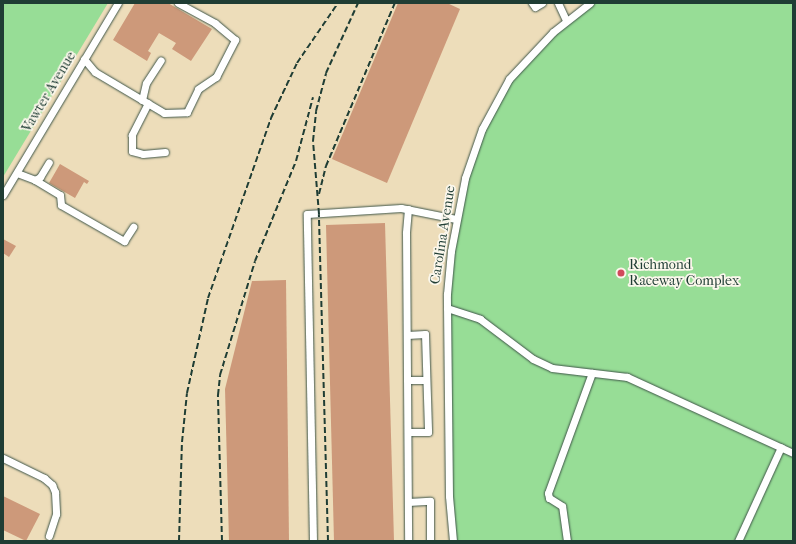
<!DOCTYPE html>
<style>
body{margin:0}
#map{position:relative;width:796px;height:544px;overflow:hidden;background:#edddba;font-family:"IM FELL French Canon",serif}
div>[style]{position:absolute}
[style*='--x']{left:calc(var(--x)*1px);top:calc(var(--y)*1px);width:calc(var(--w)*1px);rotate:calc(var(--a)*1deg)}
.green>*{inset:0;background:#97dd96}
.building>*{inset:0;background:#cd997a}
.roads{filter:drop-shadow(0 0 1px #3e5548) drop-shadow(0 0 1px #3e5548)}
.minor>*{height:7px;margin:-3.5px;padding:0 3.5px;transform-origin:3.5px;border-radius:3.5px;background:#fff}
.rail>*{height:2px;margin-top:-1px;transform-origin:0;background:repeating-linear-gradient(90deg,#1f3d34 0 6px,transparent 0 9px)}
.dots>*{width:11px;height:11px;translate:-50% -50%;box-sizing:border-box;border:2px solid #fbf7ec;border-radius:50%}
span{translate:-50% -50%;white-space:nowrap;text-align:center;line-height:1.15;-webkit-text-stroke:3.5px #fbf7ec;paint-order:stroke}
.street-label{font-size:14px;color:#1f3d34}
.poi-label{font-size:14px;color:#1f3d34}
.left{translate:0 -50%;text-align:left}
.frame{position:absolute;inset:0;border:4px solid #1f3d34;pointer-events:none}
</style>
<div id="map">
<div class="green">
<i style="clip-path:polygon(4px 3px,108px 3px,3px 177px,3px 4px)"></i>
<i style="clip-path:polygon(590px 3px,793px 3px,793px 541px,453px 541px,447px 294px,465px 178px,500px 94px,534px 50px)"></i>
</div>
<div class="building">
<i style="clip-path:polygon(135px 3px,168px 3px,212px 29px,191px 61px,172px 49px,176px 43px,159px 33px,148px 51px,151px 53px,147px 61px,113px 40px)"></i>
<i style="clip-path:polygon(398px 3px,447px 3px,460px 9px,387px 183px,332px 159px)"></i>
<i style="clip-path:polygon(60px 164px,89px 181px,87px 184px,84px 182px,75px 198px,49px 183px)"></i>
<i style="clip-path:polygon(385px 223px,394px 541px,334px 541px,326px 225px)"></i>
<i style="clip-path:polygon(3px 239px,16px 246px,9px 257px,3px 253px)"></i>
<i style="clip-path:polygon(286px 280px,289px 541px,229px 541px,225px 389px,252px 281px)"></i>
<i style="clip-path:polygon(3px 496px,40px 514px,26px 541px,3px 530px)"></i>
</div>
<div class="roads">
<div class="minor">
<i style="--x:532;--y:3;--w:5;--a:53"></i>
<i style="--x:535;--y:7;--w:8;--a:-30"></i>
<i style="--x:558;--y:3;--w:19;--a:65"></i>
<i style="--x:84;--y:59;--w:17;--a:50"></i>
<i style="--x:95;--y:72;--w:80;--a:30.7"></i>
<i style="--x:164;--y:113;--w:23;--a:-2"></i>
<i style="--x:187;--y:112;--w:25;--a:-64"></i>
<i style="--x:198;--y:89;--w:22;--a:-34"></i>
<i style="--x:216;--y:77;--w:42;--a:-62.8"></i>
<i style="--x:235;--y:40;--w:26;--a:-140"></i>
<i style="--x:215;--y:23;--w:42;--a:-151.6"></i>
<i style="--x:142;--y:100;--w:17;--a:-77"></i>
<i style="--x:146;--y:83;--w:27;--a:-57"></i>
<i style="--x:148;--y:103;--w:36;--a:117"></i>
<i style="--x:132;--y:135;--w:16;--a:90"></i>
<i style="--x:132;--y:151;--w:11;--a:15"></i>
<i style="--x:143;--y:154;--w:22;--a:-5"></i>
<i style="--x:17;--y:173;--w:19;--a:21"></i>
<i style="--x:35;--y:180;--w:6;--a:-31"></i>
<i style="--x:40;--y:177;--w:17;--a:-59"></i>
<i style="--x:35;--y:180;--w:29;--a:31"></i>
<i style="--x:60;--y:195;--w:10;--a:84"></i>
<i style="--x:61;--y:205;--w:73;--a:29.7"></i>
<i style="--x:124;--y:241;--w:17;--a:-57"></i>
<i style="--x:3;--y:195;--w:224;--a:-59.1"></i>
<i style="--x:408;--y:209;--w:24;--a:95"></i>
<i style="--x:406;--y:233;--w:308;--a:89.6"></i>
<i style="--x:447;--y:308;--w:35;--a:18"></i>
<i style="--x:480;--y:319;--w:66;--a:37"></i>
<i style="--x:533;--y:359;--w:21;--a:25"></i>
<i style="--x:552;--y:368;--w:76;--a:6.8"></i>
<i style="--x:627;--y:377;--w:183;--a:24.6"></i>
<i style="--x:407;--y:335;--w:18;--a:-3"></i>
<i style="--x:425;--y:334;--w:98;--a:88.2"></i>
<i style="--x:428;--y:432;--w:20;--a:180"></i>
<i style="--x:407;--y:380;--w:19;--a:0"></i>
<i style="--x:3;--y:458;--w:46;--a:26"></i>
<i style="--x:44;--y:478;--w:11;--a:41"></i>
<i style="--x:52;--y:485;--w:8;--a:67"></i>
<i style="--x:55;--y:492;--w:22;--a:87"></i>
<i style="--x:56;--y:514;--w:23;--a:108"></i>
<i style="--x:408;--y:502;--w:22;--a:-3"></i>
<i style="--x:430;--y:501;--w:40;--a:90"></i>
<i style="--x:313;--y:541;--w:327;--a:-91.1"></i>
<i style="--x:307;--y:214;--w:94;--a:-3.7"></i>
<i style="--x:401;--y:208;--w:56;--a:11.3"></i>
<i style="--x:453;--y:541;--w:45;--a:-95.1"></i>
<i style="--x:449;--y:496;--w:202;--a:-90.6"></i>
<i style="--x:447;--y:294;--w:43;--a:-84.7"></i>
<i style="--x:451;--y:251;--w:74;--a:-79.1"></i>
<i style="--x:465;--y:178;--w:52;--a:-70.9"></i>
<i style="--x:482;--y:129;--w:57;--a:-61.6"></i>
<i style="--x:509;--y:79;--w:64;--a:-46.9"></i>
<i style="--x:553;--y:32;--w:47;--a:-38.1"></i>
<i style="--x:567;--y:541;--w:35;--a:-98"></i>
<i style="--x:562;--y:506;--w:15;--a:-148"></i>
<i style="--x:549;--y:498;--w:5;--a:-101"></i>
<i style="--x:548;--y:493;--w:128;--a:-69.9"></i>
<i style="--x:738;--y:541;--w:103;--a:-65.4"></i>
</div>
</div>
<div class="rail">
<i style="--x:319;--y:194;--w:29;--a:-76"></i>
<i style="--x:326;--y:166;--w:177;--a:-67.1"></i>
<i style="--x:179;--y:541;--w:99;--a:-88.3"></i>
<i style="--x:182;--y:442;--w:49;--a:-84.2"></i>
<i style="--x:187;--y:393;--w:97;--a:-77.5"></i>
<i style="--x:208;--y:298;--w:191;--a:-70.7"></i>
<i style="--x:271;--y:118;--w:61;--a:-64.7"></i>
<i style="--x:297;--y:63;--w:73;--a:-55.7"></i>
<i style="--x:222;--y:541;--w:146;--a:-91.6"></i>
<i style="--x:218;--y:395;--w:20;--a:-84"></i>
<i style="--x:220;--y:375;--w:119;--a:-72.9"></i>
<i style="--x:255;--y:261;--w:108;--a:-67.7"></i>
<i style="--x:296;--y:161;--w:66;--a:-75.1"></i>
<i style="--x:328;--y:541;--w:327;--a:-91.6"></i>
<i style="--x:319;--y:214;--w:73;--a:-94.7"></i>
<i style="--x:313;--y:141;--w:30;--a:-84"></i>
<i style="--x:316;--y:111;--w:39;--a:-75"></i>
<i style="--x:326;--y:73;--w:77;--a:-65.4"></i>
</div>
<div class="dots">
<i style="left:621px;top:273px;background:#d1495b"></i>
</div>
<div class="street-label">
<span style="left:49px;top:92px;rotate:-59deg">Vawter Avenue</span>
<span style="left:443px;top:235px;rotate:-81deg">Carolina Avenue</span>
</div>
<div class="poi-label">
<span class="left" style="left:629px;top:273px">Richmond<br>Raceway Complex</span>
</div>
<div class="frame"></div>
</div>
